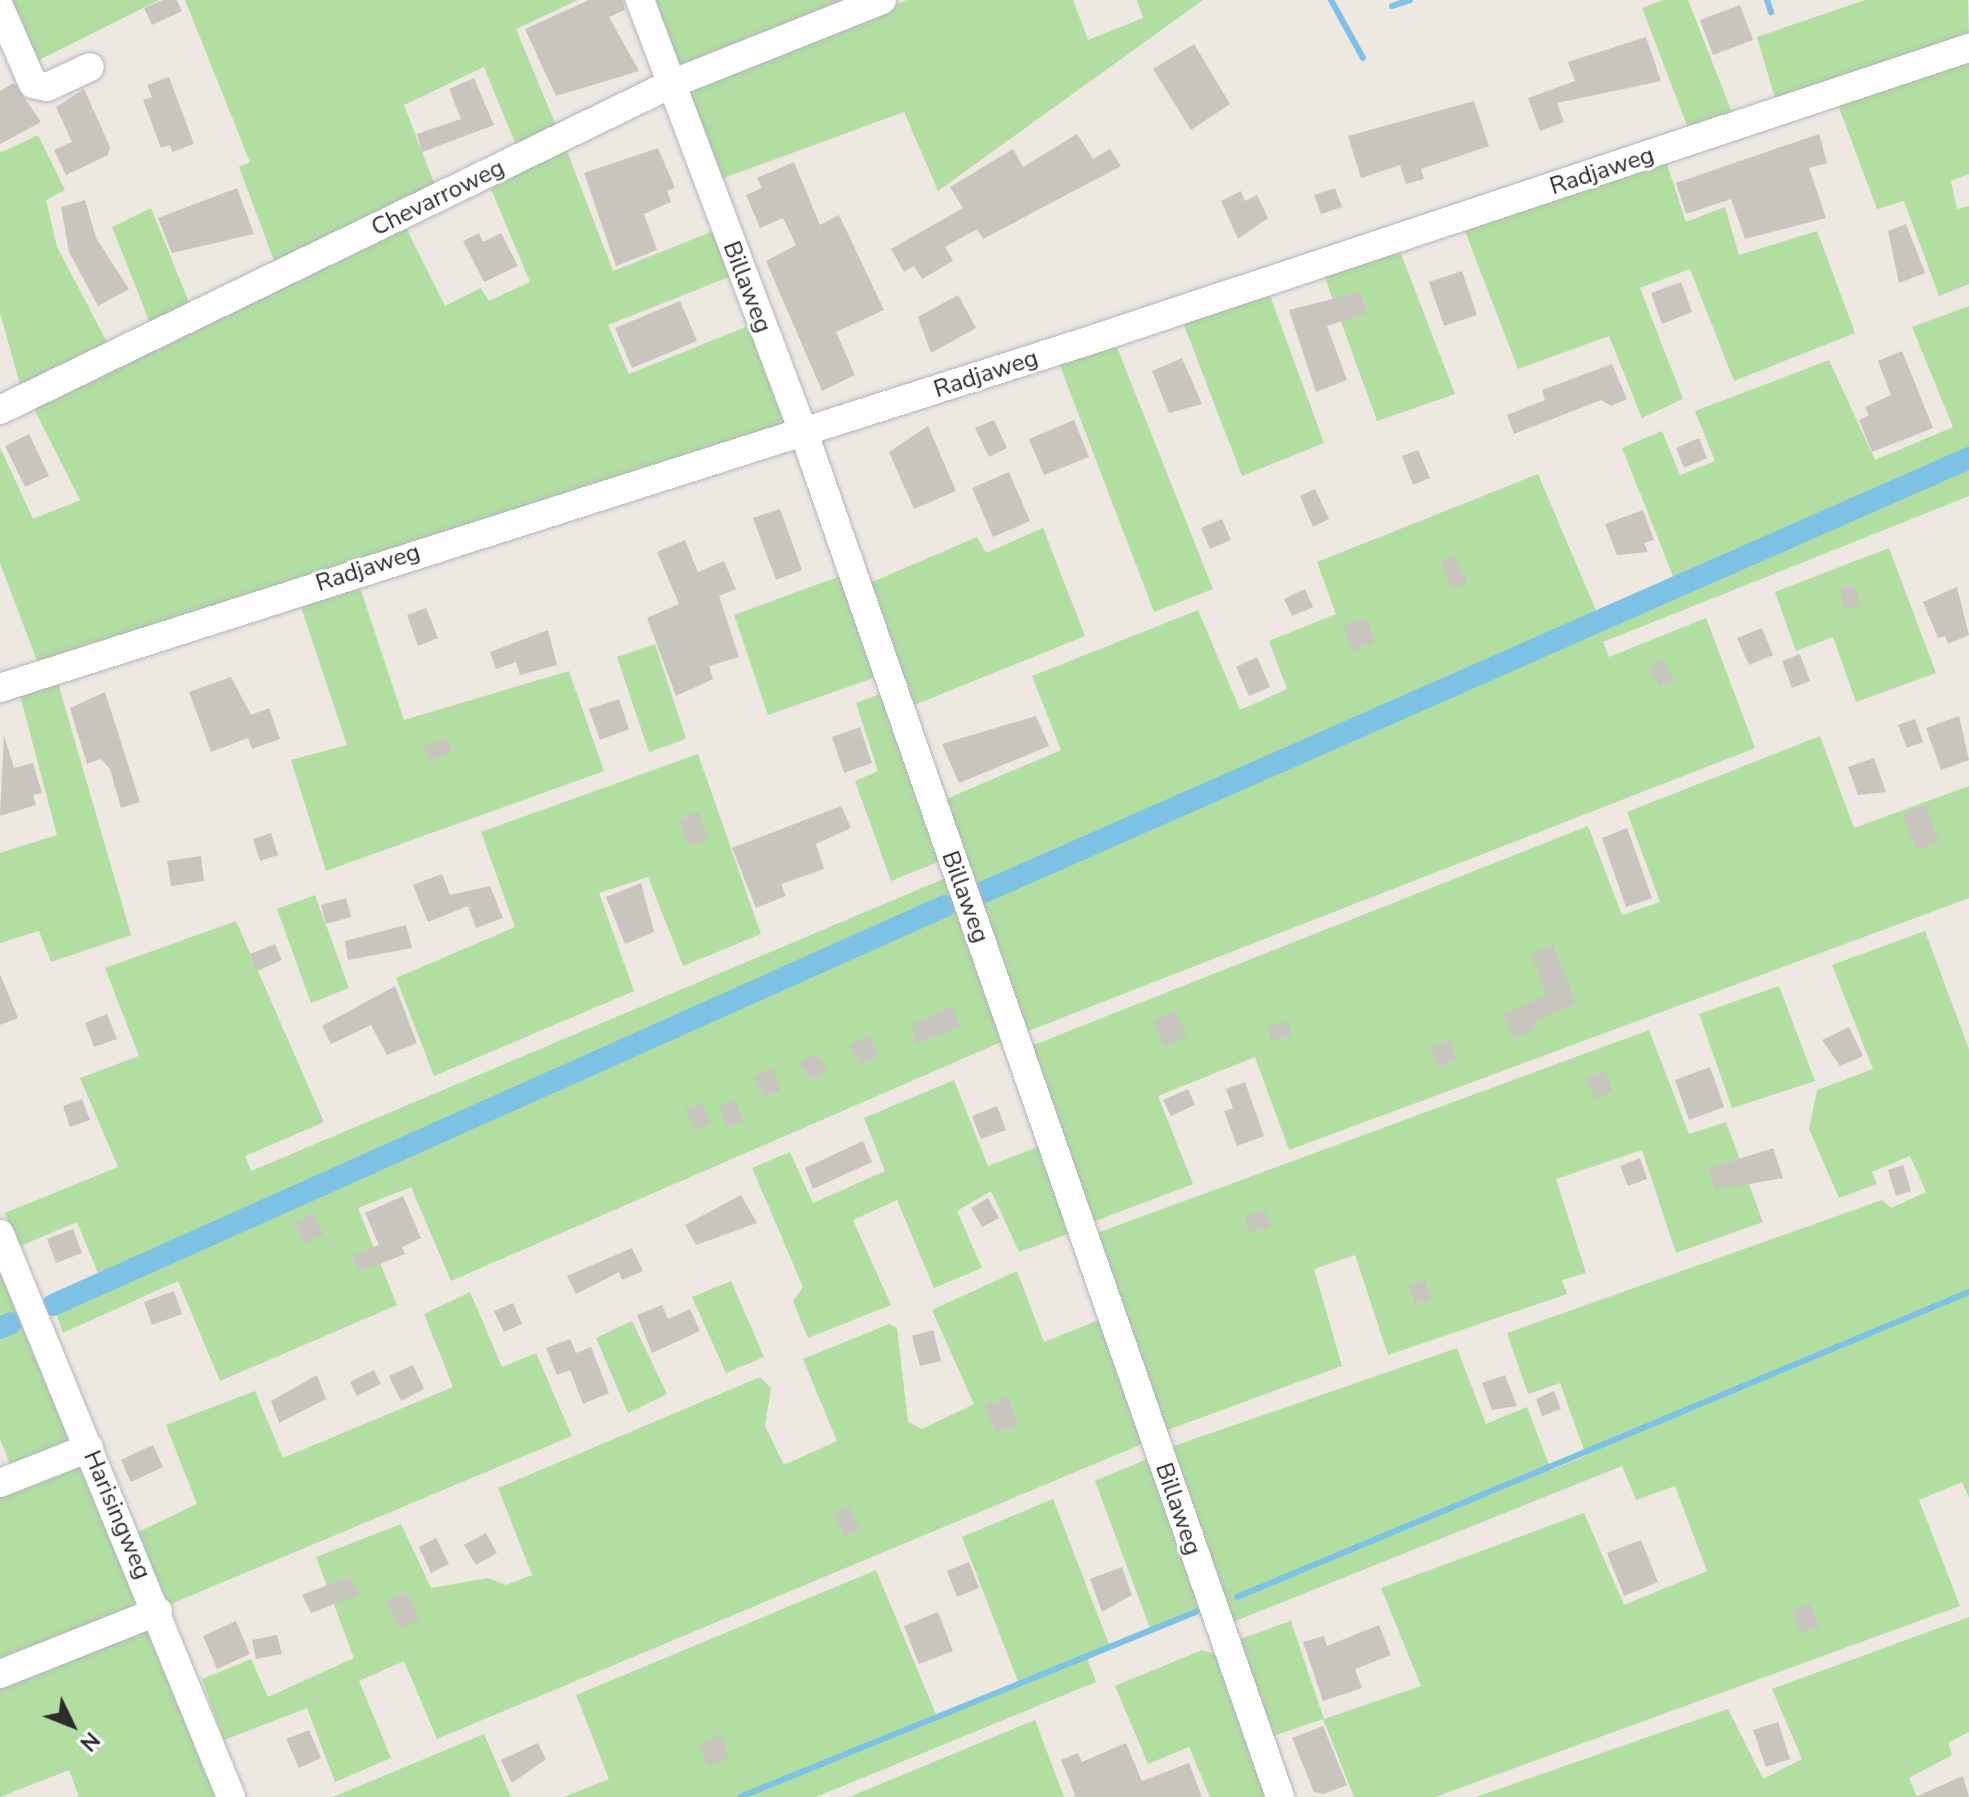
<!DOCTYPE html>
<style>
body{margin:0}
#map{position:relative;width:1969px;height:1797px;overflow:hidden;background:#ede8e0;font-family:"Nunito Sans",sans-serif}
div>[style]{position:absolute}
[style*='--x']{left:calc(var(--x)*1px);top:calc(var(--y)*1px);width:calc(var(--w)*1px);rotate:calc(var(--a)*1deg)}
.green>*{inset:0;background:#b2dea2}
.stream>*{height:6px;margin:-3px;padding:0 3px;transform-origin:3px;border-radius:3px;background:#7dc1e5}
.canal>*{height:22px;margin:-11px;padding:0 11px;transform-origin:11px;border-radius:11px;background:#7dc1e5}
.building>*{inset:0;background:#c8c5bf}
.roads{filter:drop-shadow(0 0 2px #b4b5be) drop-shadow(0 0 2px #b4b5be)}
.minor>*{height:28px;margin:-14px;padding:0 14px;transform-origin:14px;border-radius:14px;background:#fff}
span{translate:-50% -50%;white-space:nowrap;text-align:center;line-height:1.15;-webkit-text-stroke:6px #fff;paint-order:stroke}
.street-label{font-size:24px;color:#2c2c2c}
.north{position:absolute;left:32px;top:1685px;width:80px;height:80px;-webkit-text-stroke:6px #fff;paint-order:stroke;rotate:133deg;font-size:22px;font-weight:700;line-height:32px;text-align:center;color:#2c2c2c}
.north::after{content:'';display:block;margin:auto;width:28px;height:36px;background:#2c2c2c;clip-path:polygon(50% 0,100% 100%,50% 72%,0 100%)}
</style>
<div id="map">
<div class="green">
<i style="clip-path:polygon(6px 0,159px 0,33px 63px)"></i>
<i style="clip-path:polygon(185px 0,578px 0,516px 29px,557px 128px,516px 145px,484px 67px,404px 105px,436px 188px,276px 266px,239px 167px,250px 162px)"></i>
<i style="clip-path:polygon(648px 0,859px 0,674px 76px)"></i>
<i style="clip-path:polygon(907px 0,1073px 0,1088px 40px,1143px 18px,1137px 0,1203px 0,938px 191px,904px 112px,718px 180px,683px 90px)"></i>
<i style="clip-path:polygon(1663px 0,1688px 0,1734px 118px,1690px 133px,1642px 8px)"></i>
<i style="clip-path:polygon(1865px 0,1968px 0,1969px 42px,1777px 105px,1757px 37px)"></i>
<i style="clip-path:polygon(1969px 57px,1969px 174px,1951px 181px,1957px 209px,1969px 206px,1969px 284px,1939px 296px,1904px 201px,1877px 209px,1837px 102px)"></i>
<i style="clip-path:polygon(38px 135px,65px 190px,46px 200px,57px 247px,108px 344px,21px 388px,0 313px,0 153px)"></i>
<i style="clip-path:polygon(565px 146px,613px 271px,716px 230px,734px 275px,608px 325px,629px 374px,753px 324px,794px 429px,39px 666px,0 563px,0 447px,33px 519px,80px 500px,32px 405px,404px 224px,445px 306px,481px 288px,489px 301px,530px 282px,491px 189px)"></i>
<i style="clip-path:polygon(1665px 158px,1686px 222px,1725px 207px,1739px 255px,1817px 231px,1855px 333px,1734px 381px,1690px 269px,1640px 288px,1683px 399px,1642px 418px,1609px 336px,1518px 369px,1465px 231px)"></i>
<i style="clip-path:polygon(151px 208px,190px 305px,150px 323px,112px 227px)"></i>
<i style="clip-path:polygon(1398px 246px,1455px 394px,1377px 421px,1323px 272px)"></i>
<i style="clip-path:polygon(1268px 290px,1324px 443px,1242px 476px,1182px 320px)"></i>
<i style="clip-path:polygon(1969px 306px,1969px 496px,1603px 642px,1609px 657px,1706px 618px,1755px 748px,1023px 1033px,939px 802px,1061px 750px,1032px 676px,1198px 610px,1240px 710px,1287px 689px,1269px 641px,1336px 614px,1317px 562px,1538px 474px,1600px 620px,1677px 586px,1622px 448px,1662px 431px,1680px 475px,1715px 461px,1695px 411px,1829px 360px,1875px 460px,1953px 427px,1912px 327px)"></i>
<i style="clip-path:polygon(1114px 340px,1213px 589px,1154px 612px,1057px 358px)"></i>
<i style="clip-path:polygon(1043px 528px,1085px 636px,907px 708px,863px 586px,977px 537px,986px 553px)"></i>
<i style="clip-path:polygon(1889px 548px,1936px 673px,1856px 702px,1833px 637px,1796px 651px,1775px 592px)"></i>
<i style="clip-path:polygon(843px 575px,879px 676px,768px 715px,734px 615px)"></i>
<i style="clip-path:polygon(357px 578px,404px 720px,569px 671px,604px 771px,326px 871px,291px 760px,347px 745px,298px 598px)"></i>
<i style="clip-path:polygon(655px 644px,686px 739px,649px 752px,617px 657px)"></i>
<i style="clip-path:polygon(56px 676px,131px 935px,51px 962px,39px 931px,0 943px,0 853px,57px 835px,18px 688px)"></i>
<i style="clip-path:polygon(883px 693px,943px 860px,891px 881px,855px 781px,878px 771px,856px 703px)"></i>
<i style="clip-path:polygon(1820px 736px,1854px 828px,1969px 786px,1969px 898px,1289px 1150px,1255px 1057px,1158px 1096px,1193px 1184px,1085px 1225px,1026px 1048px,1588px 826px,1622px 915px,1660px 902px,1627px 812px)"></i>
<i style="clip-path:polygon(698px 754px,761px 934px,683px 966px,648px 877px,599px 893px,634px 991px,434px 1076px,396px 978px,515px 927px,481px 832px)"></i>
<i style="clip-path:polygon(948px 877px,1008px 1039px,451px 1281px,411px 1187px,358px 1208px,397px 1305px,220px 1381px,178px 1281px,63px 1333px,53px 1305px,102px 1283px,77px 1222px,18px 1247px,5px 1213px,118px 1167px,80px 1078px,139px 1056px,105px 968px,236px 921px,324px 1122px,245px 1156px,251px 1171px)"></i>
<i style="clip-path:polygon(315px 895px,349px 988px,311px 1003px,277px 909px)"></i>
<i style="clip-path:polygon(1925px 931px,1969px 1049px,1969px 1498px,1962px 1482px,1919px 1500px,1960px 1606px,1435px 1797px,1354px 1797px,1323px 1719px,1267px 1738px,1234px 1641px,1291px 1621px,1324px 1719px,1421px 1686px,1381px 1588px,1584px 1513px,1624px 1605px,1707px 1571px,1675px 1486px,1636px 1500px,1622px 1466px,1228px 1624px,1165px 1449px,1457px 1348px,1486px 1424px,1527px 1407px,1551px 1470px,1586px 1456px,1560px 1383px,1528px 1394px,1507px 1333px,1882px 1200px,1891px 1208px,1926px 1192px,1910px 1156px,1872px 1172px,1877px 1184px,1839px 1198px,1809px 1129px,1817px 1090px,1873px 1069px,1832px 965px)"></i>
<i style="clip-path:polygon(1779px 986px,1815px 1081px,1732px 1108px,1699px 1014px)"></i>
<i style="clip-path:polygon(1649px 1030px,1689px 1134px,1726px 1122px,1763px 1222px,1676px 1253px,1642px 1150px,1556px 1179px,1586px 1273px,1562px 1280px,1567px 1294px,1388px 1355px,1355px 1255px,1314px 1269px,1342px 1366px,1159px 1433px,1089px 1236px)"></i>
<i style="clip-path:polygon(954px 1080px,988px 1166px,1043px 1145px,1073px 1232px,1019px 1252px,991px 1191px,957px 1211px,982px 1268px,934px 1288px,897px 1200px,853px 1220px,891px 1305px,808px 1338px,793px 1301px,803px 1287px,752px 1168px,790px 1152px,813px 1203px,885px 1171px,864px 1118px)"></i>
<i style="clip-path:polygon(0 1260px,80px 1444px,12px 1469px,0 1439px)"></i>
<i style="clip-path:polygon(1017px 1271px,1044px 1342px,1104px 1318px,1147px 1442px,437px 1739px,404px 1661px,359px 1681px,391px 1758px,335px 1782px,307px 1708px,224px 1740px,202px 1679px,251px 1659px,268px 1697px,354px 1658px,316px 1557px,401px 1524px,431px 1588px,488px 1578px,506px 1585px,532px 1575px,498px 1488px,760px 1377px,771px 1388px,765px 1426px,784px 1465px,837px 1441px,803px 1359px,889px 1324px,897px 1328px,908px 1422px,922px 1429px,974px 1404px,932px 1310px)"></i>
<i style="clip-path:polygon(731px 1281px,764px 1357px,726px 1373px,692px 1297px)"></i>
<i style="clip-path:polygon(470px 1292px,502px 1367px,536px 1353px,572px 1436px,166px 1606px,138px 1532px,197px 1504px,166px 1425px,255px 1391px,283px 1458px,453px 1387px,424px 1314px)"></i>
<i style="clip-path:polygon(632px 1321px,667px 1394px,628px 1413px,596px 1338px)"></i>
<i style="clip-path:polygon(86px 1456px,147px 1608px,0 1667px,0 1491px)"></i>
<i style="clip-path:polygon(1152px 1457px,1206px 1608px,1151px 1631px,1095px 1481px)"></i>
<i style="clip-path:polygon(1053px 1499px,1110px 1647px,1087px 1657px,1096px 1682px,816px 1797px,564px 1797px,609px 1779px,576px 1695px,876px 1570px,937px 1717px,1019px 1684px,962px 1537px)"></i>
<i style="clip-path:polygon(1969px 1617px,1969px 1732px,1948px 1743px,1952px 1755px,1909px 1778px,1917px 1797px,1476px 1797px,1728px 1709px,1763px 1779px,1802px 1759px,1772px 1689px)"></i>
<i style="clip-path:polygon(155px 1623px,224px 1797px,79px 1797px,69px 1770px,0 1797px,0 1687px)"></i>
<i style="clip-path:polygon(1202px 1650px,1222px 1657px,1272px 1797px,1210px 1797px,1189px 1747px,1148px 1764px,1115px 1686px)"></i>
<i style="clip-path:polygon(1035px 1720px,1064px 1797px,849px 1797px)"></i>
<i style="clip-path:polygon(484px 1734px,511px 1797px,333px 1797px)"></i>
</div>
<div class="stream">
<i style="--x:1331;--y:0;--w:66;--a:61.1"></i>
<i style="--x:1767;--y:0;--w:13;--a:72"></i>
<i style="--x:1392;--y:6;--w:19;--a:-18"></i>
<i style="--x:1237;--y:1597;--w:793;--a:-22.62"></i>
<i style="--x:740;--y:1797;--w:494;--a:-22.1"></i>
</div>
<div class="canal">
<i style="--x:977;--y:895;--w:1084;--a:-23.77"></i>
<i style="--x:53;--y:1305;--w:977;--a:-24.1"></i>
<i style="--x:0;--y:1328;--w:12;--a:-24"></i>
</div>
<div class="building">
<i style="clip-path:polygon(163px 0,177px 0,182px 11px,152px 25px,144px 8px)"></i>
<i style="clip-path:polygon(589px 0,623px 0,625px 10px,609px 17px,639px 71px,556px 96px,525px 29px)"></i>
<i style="clip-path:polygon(1740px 5px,1753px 40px,1713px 55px,1700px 20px)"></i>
<i style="clip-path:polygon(1646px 37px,1661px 81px,1557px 103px,1564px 122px,1540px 131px,1528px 98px,1575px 81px,1568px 62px)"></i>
<i style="clip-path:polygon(1194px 44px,1230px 104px,1191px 130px,1153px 69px)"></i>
<i style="clip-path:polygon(169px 77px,194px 144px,172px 152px,170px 145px,161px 148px,143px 100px,152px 97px,147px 85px)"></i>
<i style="clip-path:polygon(474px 78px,494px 125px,422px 152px,417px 134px,461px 119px,449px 89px)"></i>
<i style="clip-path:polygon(14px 83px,41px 122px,0 144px,0 91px)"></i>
<i style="clip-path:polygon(84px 89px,110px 147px,108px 155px,66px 175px,54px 150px,72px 142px,56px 107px)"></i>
<i style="clip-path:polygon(1474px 101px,1489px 146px,1421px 169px,1424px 179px,1406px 184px,1400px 165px,1361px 178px,1348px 136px)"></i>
<i style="clip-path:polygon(1077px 134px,1093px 159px,1110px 149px,1121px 166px,983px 239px,977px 229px,945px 247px,953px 261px,922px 279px,914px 266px,904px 272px,891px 249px,963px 208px,950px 187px,1013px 149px,1023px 167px)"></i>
<i style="clip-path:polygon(1819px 134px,1827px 163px,1809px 168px,1826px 218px,1745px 239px,1731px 199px,1686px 214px,1676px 183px)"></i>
<i style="clip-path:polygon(658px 148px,675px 188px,667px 191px,671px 202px,644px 214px,657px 250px,616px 266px,584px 173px)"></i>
<i style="clip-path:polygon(794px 162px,820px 225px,839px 215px,884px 310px,836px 332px,855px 375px,822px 391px,766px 261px,796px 245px,783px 218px,760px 228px,746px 195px,762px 188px,757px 178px)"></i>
<i style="clip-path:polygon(237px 188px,254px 234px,172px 253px,158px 218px)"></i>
<i style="clip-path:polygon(1335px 188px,1342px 207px,1321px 214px,1314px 195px)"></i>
<i style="clip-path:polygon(1241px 191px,1245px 201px,1257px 195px,1268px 218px,1238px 239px,1221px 201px)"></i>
<i style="clip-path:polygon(85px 200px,96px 238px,129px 289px,98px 306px,69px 252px,61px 207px)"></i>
<i style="clip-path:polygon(1906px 224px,1925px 273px,1899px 283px,1888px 231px)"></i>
<i style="clip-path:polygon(479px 233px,483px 242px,501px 233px,518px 266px,484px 282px,463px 241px)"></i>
<i style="clip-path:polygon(1462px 271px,1477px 315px,1444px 326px,1429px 282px)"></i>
<i style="clip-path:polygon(1681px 282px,1692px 312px,1662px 324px,1651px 293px)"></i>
<i style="clip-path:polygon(1360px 292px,1367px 313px,1327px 326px,1347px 380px,1316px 392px,1289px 310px)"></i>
<i style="clip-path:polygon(958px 295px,976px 328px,931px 353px,918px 317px)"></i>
<i style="clip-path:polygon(680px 301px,697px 341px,632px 368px,615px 328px)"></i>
<i style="clip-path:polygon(1902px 351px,1933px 428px,1872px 452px,1859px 420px,1869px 415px,1865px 407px,1891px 395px,1878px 361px)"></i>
<i style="clip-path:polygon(1182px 358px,1202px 404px,1169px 413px,1152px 371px)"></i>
<i style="clip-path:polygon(1612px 364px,1627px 399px,1611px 406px,1601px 400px,1514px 434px,1507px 415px,1545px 400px,1542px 390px)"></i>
<i style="clip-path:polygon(994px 420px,1007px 448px,989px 457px,975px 428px)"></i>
<i style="clip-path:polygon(1074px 420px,1089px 457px,1044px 475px,1029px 439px)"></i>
<i style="clip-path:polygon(928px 426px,956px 491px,914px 509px,889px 452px)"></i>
<i style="clip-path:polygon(29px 434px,49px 476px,25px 487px,5px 446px)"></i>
<i style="clip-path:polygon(1699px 438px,1707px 458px,1684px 468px,1676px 448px)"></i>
<i style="clip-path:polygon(1418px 450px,1430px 478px,1413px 485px,1402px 456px)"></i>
<i style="clip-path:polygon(1009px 472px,1030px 521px,993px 537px,972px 488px)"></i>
<i style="clip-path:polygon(1315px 489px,1329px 519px,1313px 527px,1300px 496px)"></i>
<i style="clip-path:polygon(780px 509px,802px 570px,776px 580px,753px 518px)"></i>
<i style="clip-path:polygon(1643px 510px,1654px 540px,1644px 543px,1648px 552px,1617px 555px,1605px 524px)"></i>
<i style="clip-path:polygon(1222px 519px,1231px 540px,1210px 549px,1201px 528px)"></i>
<i style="clip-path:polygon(685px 540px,698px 572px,724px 561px,736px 589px,719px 596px,739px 657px,709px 666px,713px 679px,676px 696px,647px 618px,679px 604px,657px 552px)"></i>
<i style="clip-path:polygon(1454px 555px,1467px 582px,1453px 589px,1440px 562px)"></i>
<i style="clip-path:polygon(1856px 585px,1860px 607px,1844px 610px,1840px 588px)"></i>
<i style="clip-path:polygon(1957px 587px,1969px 635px,1948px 644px,1945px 636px,1938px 638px,1923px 602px)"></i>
<i style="clip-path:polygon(1305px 589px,1313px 607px,1292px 616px,1284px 599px)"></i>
<i style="clip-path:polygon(426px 608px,438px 638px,418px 646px,407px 615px)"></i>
<i style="clip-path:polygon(1366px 618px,1375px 642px,1352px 651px,1343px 627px)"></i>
<i style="clip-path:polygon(1762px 628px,1773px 655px,1749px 665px,1737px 638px)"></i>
<i style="clip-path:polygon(548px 630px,557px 665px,520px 675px,516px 662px,496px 669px,490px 652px)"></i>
<i style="clip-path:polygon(1800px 654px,1810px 681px,1792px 688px,1782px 661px)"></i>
<i style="clip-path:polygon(1257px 657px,1270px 687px,1249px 696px,1236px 667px)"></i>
<i style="clip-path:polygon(1663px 659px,1674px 679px,1660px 687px,1648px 668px)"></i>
<i style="clip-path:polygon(231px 677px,251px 715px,269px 708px,280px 739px,252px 749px,248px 738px,211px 752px,189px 692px)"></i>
<i style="clip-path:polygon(105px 692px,140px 802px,121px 808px,110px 769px,101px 759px,87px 764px,70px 708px)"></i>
<i style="clip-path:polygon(619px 699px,629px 729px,600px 740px,589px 709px)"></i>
<i style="clip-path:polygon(1036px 716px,1049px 746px,959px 783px,942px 744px)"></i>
<i style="clip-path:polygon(1959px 716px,1969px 760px,1941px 770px,1926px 728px)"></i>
<i style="clip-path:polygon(1915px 719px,1923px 742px,1907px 748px,1898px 725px)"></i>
<i style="clip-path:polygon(860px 727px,872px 763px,844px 773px,832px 737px)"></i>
<i style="clip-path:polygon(4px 735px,14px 768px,33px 763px,42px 793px,33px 795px,36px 805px,0 816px)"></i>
<i style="clip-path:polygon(447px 738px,452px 753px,429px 761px,424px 746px)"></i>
<i style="clip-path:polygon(1874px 758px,1886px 792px,1858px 795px,1848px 767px)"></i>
<i style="clip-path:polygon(1926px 805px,1939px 841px,1916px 850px,1903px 814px)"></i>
<i style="clip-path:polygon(841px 806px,851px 828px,816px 844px,824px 869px,781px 884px,786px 896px,756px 908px,732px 848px)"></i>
<i style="clip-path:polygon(699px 812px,709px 839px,688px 846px,679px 820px)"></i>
<i style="clip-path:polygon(1627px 828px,1652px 898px,1626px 907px,1602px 838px)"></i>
<i style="clip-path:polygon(271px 833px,278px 855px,260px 861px,253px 839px)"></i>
<i style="clip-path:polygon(201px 856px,204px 881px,171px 886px,167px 861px)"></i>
<i style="clip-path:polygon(442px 874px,450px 895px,490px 886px,503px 918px,476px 928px,468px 906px,428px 922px,413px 885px)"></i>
<i style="clip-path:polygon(641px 883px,654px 932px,625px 944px,606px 897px)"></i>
<i style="clip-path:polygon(346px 898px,351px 917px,326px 924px,321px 905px)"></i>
<i style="clip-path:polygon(406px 925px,412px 948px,348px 960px,345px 941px)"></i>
<i style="clip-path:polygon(275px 944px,282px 960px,257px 971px,250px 954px)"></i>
<i style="clip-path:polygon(1553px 944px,1576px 1004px,1533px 1022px,1536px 1029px,1514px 1039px,1503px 1014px,1546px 995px,1531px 953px)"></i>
<i style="clip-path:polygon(0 974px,18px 1018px,0 1025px)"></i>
<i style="clip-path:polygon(395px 986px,417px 1043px,387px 1055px,371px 1025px,331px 1044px,322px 1026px)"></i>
<i style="clip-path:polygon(953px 1006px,961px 1027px,916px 1044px,911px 1024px)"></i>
<i style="clip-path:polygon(1175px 1011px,1187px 1036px,1164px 1046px,1153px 1021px)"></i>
<i style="clip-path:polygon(107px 1014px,117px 1039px,94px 1047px,85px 1023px)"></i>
<i style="clip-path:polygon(1287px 1021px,1292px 1036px,1271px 1042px,1267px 1027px)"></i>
<i style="clip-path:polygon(1849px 1027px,1863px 1056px,1840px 1066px,1822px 1040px)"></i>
<i style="clip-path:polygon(868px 1036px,879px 1055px,861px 1065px,850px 1045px)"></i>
<i style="clip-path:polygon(1450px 1040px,1457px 1060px,1438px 1067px,1431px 1046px)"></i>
<i style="clip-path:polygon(816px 1053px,827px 1069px,811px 1080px,800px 1064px)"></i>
<i style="clip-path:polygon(1710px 1067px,1724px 1107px,1689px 1120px,1675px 1080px)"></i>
<i style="clip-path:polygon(772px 1068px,781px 1090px,764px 1097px,754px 1076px)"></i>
<i style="clip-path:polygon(1604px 1070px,1613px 1091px,1596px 1099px,1586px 1078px)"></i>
<i style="clip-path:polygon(1245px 1082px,1264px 1136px,1237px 1146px,1224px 1111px,1233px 1108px,1226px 1089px)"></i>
<i style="clip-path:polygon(1188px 1089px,1195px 1105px,1171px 1116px,1163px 1100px)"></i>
<i style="clip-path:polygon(82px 1099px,90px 1120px,70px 1127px,63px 1106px)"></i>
<i style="clip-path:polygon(736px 1100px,743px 1121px,726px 1127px,719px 1106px)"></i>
<i style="clip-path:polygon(702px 1102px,710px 1124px,694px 1131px,685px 1109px)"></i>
<i style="clip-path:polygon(997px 1106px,1006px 1130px,981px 1139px,972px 1116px)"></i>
<i style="clip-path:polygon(863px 1141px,872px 1162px,813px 1189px,805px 1168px)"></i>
<i style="clip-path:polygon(1773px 1148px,1783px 1178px,1715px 1190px,1708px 1169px)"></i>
<i style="clip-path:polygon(1640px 1158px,1647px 1179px,1628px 1186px,1620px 1166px)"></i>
<i style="clip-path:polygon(1903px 1165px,1911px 1191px,1896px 1196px,1888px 1170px)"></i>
<i style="clip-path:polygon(741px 1195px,757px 1223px,696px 1245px,685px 1225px)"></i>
<i style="clip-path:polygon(403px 1196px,421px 1238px,402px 1247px,405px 1254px,359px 1272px,352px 1255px,379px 1245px,365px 1213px)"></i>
<i style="clip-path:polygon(988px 1198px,999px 1218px,982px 1227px,971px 1208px)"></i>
<i style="clip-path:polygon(1264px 1209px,1271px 1226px,1251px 1234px,1245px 1217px)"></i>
<i style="clip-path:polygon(314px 1213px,324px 1235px,305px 1244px,295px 1222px)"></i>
<i style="clip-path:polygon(73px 1229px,82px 1253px,56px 1263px,47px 1239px)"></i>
<i style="clip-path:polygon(632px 1248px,643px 1271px,622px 1280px,619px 1272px,576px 1294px,567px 1276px)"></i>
<i style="clip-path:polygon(1424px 1280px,1431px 1299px,1415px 1304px,1408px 1285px)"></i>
<i style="clip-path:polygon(174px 1291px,182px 1314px,152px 1325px,144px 1302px)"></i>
<i style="clip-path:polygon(513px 1303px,522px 1324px,504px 1332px,494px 1311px)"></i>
<i style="clip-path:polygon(662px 1305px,668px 1319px,690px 1309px,700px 1331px,652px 1353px,637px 1315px)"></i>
<i style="clip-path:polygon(933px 1330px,941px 1361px,920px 1366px,912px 1336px)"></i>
<i style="clip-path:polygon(570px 1339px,576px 1353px,591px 1347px,609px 1393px,583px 1404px,570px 1370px,557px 1375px,546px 1348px)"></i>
<i style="clip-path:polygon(413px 1365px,424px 1389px,401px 1401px,389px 1376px)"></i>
<i style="clip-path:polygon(374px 1370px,381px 1384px,357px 1396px,350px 1382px)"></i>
<i style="clip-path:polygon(317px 1375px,326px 1399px,279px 1423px,271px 1401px)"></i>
<i style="clip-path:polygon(1505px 1375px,1517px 1406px,1492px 1410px,1482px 1383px)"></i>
<i style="clip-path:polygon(1554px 1391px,1561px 1409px,1542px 1416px,1536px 1399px)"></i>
<i style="clip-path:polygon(1008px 1397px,1018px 1424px,996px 1433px,985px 1406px)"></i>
<i style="clip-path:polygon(153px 1445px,163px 1467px,131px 1482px,121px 1460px)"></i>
<i style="clip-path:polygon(849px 1507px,860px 1529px,844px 1537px,833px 1514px)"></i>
<i style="clip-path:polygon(486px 1533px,497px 1553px,476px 1565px,464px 1545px)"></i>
<i style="clip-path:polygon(436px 1538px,449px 1564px,431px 1573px,419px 1547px)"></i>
<i style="clip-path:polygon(1641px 1540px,1658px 1582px,1624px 1596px,1607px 1553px)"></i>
<i style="clip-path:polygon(969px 1562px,979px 1588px,957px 1597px,947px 1571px)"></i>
<i style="clip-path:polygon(1122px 1567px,1132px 1595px,1102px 1612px,1090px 1579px)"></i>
<i style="clip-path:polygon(350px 1576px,358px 1595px,311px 1613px,302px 1595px)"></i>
<i style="clip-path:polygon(406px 1592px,420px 1619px,400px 1629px,386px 1602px)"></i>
<i style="clip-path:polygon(1810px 1603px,1819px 1627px,1801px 1633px,1792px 1610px)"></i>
<i style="clip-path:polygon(938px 1612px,953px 1651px,919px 1664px,904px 1626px)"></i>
<i style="clip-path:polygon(236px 1621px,250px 1654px,217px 1669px,203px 1636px)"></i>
<i style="clip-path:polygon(1379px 1625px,1391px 1655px,1355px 1669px,1362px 1688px,1323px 1701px,1303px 1642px,1324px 1636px,1327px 1646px)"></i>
<i style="clip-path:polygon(277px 1635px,282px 1654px,256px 1659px,252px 1640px)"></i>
<i style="clip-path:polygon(1778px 1722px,1790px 1759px,1766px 1767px,1753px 1730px)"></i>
<i style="clip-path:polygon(1323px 1726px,1347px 1785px,1324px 1794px,1314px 1792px,1292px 1738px)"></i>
<i style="clip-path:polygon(309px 1730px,321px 1758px,299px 1768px,286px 1739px)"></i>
<i style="clip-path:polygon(721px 1735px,729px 1758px,708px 1766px,699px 1744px)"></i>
<i style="clip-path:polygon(538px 1743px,546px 1759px,512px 1783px,501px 1760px)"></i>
<i style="clip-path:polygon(1126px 1743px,1142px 1781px,1189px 1763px,1202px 1797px,1076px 1797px,1061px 1760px,1078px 1753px,1082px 1762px)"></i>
<i style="clip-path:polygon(1963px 1776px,1969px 1797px,1915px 1797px)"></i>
</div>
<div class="roads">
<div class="minor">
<i style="--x:640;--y:0;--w:463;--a:69.3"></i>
<i style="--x:804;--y:433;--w:1445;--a:70.76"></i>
<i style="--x:0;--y:8;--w:83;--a:66.5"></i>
<i style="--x:33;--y:84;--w:14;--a:12"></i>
<i style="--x:47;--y:87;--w:47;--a:-24.9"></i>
<i style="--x:0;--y:410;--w:746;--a:-25.91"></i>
<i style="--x:671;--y:84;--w:227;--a:-21.7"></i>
<i style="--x:0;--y:688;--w:1136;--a:-17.69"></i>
<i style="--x:1082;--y:343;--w:935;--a:-18.4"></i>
<i style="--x:0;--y:1234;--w:609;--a:67.69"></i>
<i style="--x:0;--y:1483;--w:96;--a:-21.5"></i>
<i style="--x:0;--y:1674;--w:170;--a:-21.7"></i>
</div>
</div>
<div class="street-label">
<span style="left:1602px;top:171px;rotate:-18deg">Radjaweg</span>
<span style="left:438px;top:198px;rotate:-26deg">Chevarroweg</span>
<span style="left:747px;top:287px;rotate:69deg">Billaweg</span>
<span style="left:986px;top:374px;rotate:-18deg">Radjaweg</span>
<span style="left:368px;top:568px;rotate:-18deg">Radjaweg</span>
<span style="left:965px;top:897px;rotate:70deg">Billaweg</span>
<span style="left:1178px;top:1509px;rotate:71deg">Billaweg</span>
<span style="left:117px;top:1515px;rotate:67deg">Harisingweg</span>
</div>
<div class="north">N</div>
</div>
